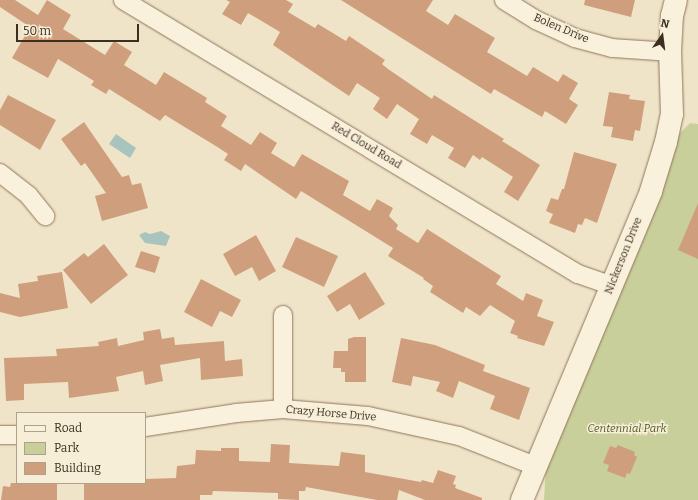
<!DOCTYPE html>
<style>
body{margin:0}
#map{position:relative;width:698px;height:500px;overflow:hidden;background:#f0e4c8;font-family:Bitter,serif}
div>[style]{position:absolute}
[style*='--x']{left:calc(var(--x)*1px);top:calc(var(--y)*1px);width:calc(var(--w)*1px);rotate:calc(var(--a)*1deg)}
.green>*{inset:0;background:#c9cf9b}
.water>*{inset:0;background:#a9c4bc}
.building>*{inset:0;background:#cf9f7d}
.roads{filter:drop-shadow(0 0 1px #8d765c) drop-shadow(0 0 1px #8d765c)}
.street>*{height:18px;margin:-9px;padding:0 9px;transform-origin:9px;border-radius:9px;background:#faf1dc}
.secondary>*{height:22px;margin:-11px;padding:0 11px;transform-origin:11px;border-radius:11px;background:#faf1dc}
span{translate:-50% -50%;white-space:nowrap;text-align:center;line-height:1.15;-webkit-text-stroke:3px #f7eed8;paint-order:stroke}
.street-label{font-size:11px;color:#3d2e20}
.park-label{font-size:11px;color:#4d5a26;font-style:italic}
.legend{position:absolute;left:16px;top:412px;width:130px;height:72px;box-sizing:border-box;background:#f7eed8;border:1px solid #ada18e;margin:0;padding:5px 7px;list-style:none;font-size:12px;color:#3d2e20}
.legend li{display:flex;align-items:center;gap:8px;height:20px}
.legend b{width:20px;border:1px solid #ada18e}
.north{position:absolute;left:642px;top:16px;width:40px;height:40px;-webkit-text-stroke:3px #f7eed8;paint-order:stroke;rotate:14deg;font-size:11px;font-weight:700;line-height:16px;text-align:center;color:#3d2e20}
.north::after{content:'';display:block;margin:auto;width:14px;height:18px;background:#3d2e20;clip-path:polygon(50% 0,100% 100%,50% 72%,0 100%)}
.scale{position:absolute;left:16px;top:24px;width:123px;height:18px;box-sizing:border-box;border:2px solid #3d2e20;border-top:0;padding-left:5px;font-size:12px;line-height:14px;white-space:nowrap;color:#3d2e20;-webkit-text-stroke:3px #f7eed8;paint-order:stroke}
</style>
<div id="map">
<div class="green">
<i style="clip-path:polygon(690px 123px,698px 124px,698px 500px,544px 500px,548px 433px,665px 148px)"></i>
</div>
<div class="water">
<i style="clip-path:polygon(116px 134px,136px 148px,130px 158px,109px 144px)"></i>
<i style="clip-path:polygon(161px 231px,170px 236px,166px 246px,145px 243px,139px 235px,145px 232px,150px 234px)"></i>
</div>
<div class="building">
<i style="clip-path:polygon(0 0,15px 0,38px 15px,47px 0,71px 15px,63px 29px,105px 55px,114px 41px,132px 52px,124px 65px,156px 85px,164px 72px,207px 98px,205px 102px,227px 116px,221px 126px,251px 145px,260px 132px,277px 143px,271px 153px,294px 167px,302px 154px,349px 181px,343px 195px,370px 211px,377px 199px,393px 208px,389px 216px,398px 225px,396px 229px,418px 243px,427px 229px,501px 276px,496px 284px,523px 301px,526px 293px,543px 300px,537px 316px,554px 322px,544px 346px,517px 338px,518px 336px,510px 333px,515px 321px,490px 305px,480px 316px,466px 307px,463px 313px,430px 292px,433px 286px,423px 279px,424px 278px,388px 256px,393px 248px,301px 191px,296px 199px,245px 164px,241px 171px,224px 160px,228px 154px,219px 148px,165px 115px,160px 121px,109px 89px,106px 94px,91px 85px,94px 81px,58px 59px,48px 78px,12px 58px,30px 27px,0 7px)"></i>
<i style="clip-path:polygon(226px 0,286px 0,293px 4px,288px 12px,315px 28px,318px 24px,346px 41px,349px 36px,385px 60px,382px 64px,388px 69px,432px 99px,434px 95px,504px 139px,502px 141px,540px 165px,518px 201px,504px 192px,513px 177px,482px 157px,480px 160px,473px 155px,465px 168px,448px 158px,454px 148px,432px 135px,427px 144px,410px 134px,419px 119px,397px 104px,387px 119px,373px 109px,380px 98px,357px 83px,349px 96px,273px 45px,280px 32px,248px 13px,241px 25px,222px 14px,230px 2px)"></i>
<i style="clip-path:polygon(341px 0,433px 0,426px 11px,448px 25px,455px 14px,495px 38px,487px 52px,527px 76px,533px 67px,558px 82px,563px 74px,578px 83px,569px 99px,578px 105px,566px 124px,545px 111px,542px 117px,494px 89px,491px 94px)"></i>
<i style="clip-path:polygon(585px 0,635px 0,631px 17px,584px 5px)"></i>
<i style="clip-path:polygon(609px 92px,630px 95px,629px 99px,645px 101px,640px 131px,635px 130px,633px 141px,611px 137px,613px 127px,603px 126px)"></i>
<i style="clip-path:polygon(8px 95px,56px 120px,40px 150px,0 125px,0 110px)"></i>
<i style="clip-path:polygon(84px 122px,122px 177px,129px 175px,132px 185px,141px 183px,148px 208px,102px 221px,95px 196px,106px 193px,85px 163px,81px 166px,61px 139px)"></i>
<i style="clip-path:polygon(574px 152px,617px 164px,597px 223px,585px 218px,582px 225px,578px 224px,575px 233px,549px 223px,553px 214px,546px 211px,551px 198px,558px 200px,562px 189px,564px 189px)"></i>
<i style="clip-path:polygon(698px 203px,698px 259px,678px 250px)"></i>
<i style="clip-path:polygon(256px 235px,276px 271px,259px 281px,252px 267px,235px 276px,223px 254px)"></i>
<i style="clip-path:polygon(296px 237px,338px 256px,324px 287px,282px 267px)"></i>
<i style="clip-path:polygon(104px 244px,128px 275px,91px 304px,63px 270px,84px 253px,88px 257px)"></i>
<i style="clip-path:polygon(141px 251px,160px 257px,155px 273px,135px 267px)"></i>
<i style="clip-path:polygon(62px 272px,68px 308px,20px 317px,0 312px,0 293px,20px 298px,18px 284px,38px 281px,37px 276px)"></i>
<i style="clip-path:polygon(365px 272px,385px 304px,359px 320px,350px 304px,337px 312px,327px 296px)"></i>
<i style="clip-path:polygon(201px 279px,241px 300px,232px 317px,220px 311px,212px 327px,184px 312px)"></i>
<i style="clip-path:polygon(160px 329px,162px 339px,174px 337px,175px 345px,224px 341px,225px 361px,242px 359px,243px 376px,201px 380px,200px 358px,160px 365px,163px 381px,145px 385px,143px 371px,116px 377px,119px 391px,69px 398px,68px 382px,24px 384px,24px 400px,6px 401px,4px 358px,57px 356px,56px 349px,99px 346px,98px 342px,117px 338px,118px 346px,144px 340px,143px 332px)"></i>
<i style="clip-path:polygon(354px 337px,366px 337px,366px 382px,345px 382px,345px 372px,341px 372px,341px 368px,333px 368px,334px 351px,348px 351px,348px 339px)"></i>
<i style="clip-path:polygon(401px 338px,435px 345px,485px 365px,483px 371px,530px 388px,519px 420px,490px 409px,495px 396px,459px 381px,453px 398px,436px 391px,440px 382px,413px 376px,411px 386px,392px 382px)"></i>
<i style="clip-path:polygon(271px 444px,290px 445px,289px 463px,339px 466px,341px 452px,365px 455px,365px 472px,421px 482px,422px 480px,433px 483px,438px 470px,456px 476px,453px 484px,456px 485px,455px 488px,482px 498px,482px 500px,425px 500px,399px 490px,397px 500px,377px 500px,306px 487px,305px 491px,299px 491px,299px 500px,278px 499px,278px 493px,213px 491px,212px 495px,200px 495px,200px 500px,84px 500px,84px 484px,145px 483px,145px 479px,176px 478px,177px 466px,195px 464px,196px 450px,221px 451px,221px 448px,239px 448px,239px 461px,270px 462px)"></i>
<i style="clip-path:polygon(618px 445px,635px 452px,634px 455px,637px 457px,630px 474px,627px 473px,625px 478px,607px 471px,609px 465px,603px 463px,610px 446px,616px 448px)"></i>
<i style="clip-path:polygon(11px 483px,57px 483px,57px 500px,1px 500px,3px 486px,10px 487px)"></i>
</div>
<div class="roads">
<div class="street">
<i style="--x:123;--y:0;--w:531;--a:31.06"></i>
<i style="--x:578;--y:274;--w:36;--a:19"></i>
<i style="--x:504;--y:0;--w:38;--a:32"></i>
<i style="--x:536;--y:20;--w:43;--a:24.8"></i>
<i style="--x:575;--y:38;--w:38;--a:15"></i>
<i style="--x:612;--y:48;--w:58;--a:3.9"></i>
<i style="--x:0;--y:173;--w:37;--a:38"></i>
<i style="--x:29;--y:196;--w:26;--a:51"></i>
<i style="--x:283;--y:315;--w:94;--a:90"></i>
<i style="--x:145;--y:427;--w:92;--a:-8.7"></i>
<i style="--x:236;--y:413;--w:47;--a:-4.9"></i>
<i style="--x:283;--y:409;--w:85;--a:4.7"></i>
<i style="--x:368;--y:416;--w:93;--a:12.4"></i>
<i style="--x:459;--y:436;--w:82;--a:21.5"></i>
<i style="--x:0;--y:435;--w:17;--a:0"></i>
</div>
<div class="secondary">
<i style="--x:522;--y:500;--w:335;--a:-67.3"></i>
<i style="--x:651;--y:191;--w:51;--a:-73"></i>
<i style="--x:666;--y:142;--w:29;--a:-78"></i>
<i style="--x:672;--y:114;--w:62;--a:-91.8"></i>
<i style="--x:670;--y:52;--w:36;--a:-87"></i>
<i style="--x:672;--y:16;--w:16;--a:-76"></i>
</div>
</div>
<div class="street-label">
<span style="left:561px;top:29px;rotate:23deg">Bolen Drive</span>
<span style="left:366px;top:146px;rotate:31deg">Red Cloud Road</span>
<span style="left:624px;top:256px;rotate:-68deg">Nickerson Drive</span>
<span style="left:331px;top:414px;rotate:5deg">Crazy Horse Drive</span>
</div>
<div class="park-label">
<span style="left:627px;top:429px">Centennial Park</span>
</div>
<ul class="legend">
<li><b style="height:5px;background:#faf1dc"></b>Road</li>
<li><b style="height:11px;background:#c9cf9b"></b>Park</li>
<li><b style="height:11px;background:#cf9f7d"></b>Building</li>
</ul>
<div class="north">N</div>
<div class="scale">50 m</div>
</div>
